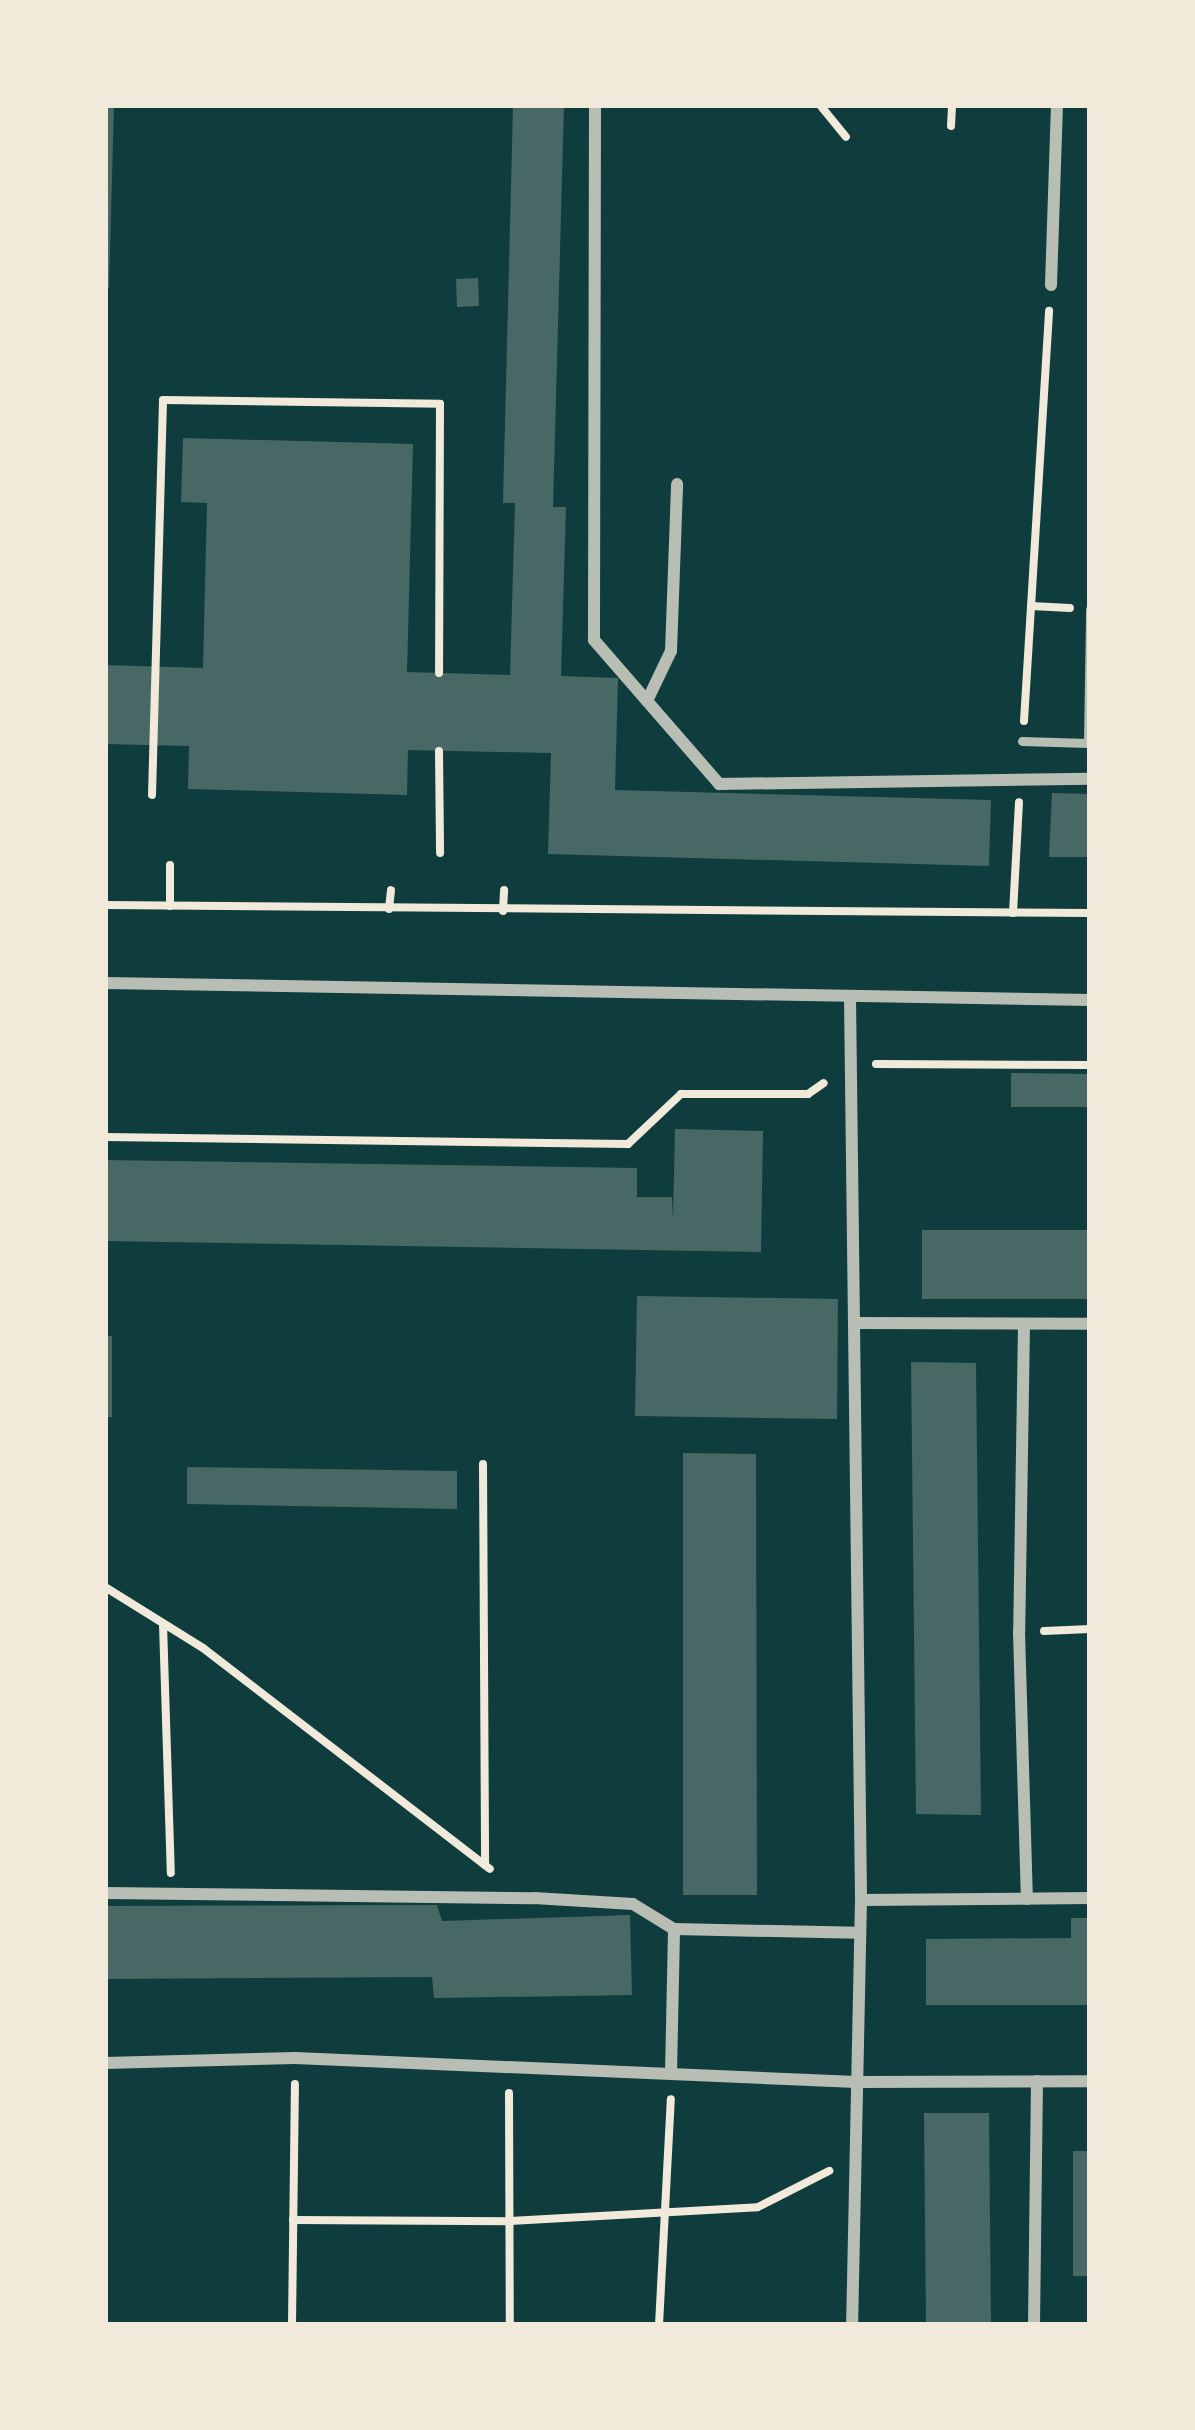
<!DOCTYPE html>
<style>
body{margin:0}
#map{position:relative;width:1195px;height:2430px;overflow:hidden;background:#0f3d3e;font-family:Overpass,sans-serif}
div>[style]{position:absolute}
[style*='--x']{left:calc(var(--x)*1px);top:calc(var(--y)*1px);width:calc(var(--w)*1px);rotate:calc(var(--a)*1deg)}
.building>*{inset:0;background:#486865}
.path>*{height:8px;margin:-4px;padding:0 4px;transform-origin:4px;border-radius:4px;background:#f1e9da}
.service>*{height:9px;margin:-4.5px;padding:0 4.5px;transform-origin:4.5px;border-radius:4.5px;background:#b8beb3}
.minor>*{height:12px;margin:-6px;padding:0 6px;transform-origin:6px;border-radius:6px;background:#b8beb3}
span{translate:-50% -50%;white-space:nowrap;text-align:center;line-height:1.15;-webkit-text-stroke:12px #f1e9da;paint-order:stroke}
.frame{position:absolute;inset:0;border:108px solid #f1e9da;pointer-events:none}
</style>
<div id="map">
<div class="building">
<i style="clip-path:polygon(105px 105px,114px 105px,109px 288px,105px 288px)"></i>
<i style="clip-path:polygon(513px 105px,564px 105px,553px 507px,566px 507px,561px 676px,618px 678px,615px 790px,991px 800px,989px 866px,548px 854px,551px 753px,408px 750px,407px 795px,188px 789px,189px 746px,105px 744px,105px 665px,203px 668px,207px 503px,181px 502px,183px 438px,413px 444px,407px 672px,510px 675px,515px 503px,503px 503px)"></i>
<i style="clip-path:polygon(478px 278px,479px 306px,457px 307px,456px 279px)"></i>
<i style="clip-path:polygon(1052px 793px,1090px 794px,1090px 857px,1049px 857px)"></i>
<i style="clip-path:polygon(1011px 1073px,1090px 1074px,1090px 1107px,1011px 1107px)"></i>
<i style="clip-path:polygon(675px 1129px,763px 1131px,761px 1252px,105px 1241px,105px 1160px,637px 1168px,637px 1197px,672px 1197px,673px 1220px)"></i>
<i style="clip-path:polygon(922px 1230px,1090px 1230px,1090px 1299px,922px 1299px)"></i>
<i style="clip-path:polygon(637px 1296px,838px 1299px,837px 1419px,635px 1416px)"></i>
<i style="clip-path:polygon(105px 1336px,112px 1336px,112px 1417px,105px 1417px)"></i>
<i style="clip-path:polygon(911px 1362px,976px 1363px,981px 1815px,916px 1814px)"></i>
<i style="clip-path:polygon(683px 1453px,756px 1454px,757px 1895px,683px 1895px)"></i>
<i style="clip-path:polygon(187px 1467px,457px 1471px,457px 1509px,187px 1504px)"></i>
<i style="clip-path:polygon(437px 1905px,442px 1921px,630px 1915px,632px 1995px,434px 1998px,432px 1977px,105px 1979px,105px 1906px)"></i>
<i style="clip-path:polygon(1071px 1918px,1090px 1918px,1090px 2005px,926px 2005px,926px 1939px,1071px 1938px)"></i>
<i style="clip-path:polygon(924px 2113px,989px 2113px,991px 2325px,926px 2325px)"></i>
<i style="clip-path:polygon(1073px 2151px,1090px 2151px,1090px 2276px,1073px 2276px)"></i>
</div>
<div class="path">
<i style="--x:820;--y:105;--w:41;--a:50.9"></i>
<i style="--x:951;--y:126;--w:21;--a:-87"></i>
<i style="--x:1031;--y:606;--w:39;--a:3"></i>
<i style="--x:1024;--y:721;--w:411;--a:-86.5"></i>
<i style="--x:439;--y:751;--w:102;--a:89.4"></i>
<i style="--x:152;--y:795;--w:395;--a:-88.4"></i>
<i style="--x:163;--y:400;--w:277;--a:0.8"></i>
<i style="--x:440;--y:404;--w:269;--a:90.2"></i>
<i style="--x:105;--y:905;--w:985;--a:0.47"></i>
<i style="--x:170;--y:906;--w:41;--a:-90"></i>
<i style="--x:389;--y:909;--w:19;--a:-84"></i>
<i style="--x:503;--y:911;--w:21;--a:-87"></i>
<i style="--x:1013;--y:913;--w:111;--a:-86.9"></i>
<i style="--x:876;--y:1064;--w:214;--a:0.3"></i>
<i style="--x:105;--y:1137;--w:523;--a:0.77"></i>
<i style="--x:628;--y:1144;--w:73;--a:-43.3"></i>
<i style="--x:681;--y:1094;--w:127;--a:0"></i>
<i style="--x:808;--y:1094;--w:19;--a:-35"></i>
<i style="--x:483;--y:1464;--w:401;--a:89.7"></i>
<i style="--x:105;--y:1587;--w:115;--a:31.9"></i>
<i style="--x:203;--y:1648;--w:362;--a:37.6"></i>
<i style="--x:163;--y:1624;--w:249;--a:88.2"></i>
<i style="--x:1044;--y:1631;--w:46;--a:-2.5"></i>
<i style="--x:509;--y:2093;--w:232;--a:89.8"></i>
<i style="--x:293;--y:2220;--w:217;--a:0.3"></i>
<i style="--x:510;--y:2221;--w:248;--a:-3.2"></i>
<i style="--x:758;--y:2207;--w:80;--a:-26.9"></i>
<i style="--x:292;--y:2325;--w:241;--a:-89.3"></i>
<i style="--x:659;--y:2325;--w:226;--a:-87"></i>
</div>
<div class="service">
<i style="--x:1022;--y:741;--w:66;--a:1.7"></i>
<i style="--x:1088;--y:743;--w:134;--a:-89.1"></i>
</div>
<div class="minor">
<i style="--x:595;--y:105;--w:535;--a:90.11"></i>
<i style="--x:594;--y:640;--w:191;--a:49"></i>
<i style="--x:719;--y:784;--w:371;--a:-0.8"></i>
<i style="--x:1051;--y:285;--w:180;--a:-88.1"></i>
<i style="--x:647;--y:701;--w:55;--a:-64.4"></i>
<i style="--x:671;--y:651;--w:167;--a:-87.9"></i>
<i style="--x:105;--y:983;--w:985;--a:0.99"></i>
<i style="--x:850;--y:997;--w:903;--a:89.3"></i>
<i style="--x:861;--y:1900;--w:425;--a:91.2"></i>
<i style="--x:854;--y:1323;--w:236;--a:0.2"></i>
<i style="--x:1024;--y:1325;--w:307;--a:90.9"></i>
<i style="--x:1019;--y:1632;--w:267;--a:88.3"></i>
<i style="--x:105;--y:1893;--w:429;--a:0.7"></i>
<i style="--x:534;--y:1898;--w:99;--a:3.5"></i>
<i style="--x:633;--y:1904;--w:48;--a:31.4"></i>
<i style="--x:674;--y:1929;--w:184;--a:1.2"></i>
<i style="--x:861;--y:1900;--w:229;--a:-0.5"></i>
<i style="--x:105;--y:2063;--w:190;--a:-1.5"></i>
<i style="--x:295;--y:2058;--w:562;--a:2.45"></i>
<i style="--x:856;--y:2082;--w:234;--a:-0.2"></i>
<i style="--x:671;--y:2074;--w:145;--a:-88.8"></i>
<i style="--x:1034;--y:2325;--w:244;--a:-89.3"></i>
</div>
<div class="frame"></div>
</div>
